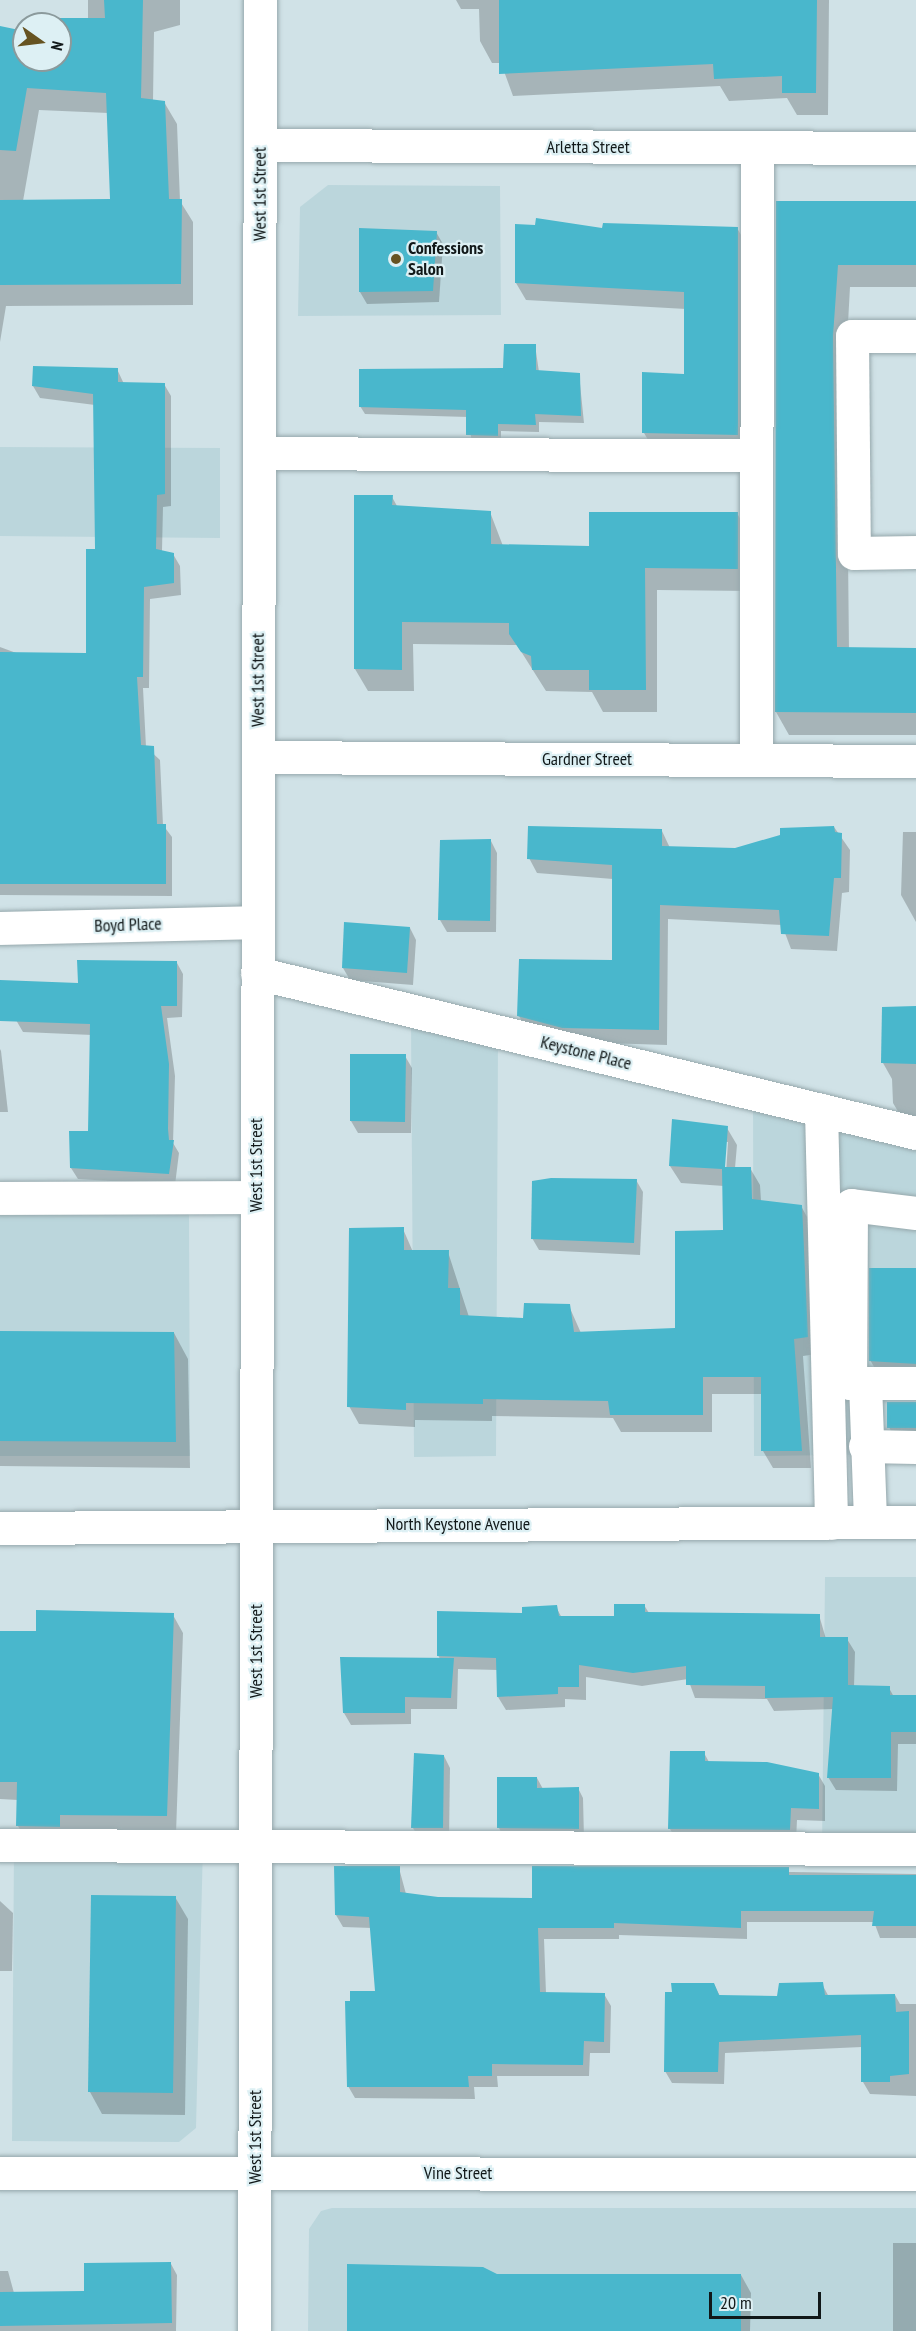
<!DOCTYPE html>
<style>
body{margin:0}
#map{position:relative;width:916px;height:2331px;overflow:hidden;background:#d0e2e7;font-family:"PT Sans Narrow",sans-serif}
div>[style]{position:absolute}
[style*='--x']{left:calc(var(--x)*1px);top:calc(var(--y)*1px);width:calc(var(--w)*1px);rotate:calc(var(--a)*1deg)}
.built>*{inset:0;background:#bbd6dc}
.shadow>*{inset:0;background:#0003}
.building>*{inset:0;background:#49b7cc}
.roads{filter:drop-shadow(0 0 2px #96a8ac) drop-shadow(0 0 2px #96a8ac)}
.minor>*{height:33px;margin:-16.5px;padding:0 16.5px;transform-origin:16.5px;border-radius:16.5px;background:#fff}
.major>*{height:33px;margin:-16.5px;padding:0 16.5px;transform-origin:16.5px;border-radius:16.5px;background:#fff}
.dots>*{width:16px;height:16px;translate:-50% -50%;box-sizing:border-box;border:3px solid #ddf0f4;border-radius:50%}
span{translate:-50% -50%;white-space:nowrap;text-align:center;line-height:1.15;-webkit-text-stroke:4.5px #ddf0f4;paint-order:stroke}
.street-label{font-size:18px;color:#111819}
.poi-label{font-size:18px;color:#111819;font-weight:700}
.left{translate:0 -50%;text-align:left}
.north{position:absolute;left:12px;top:12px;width:60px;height:60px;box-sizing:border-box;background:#ddf0f4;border:2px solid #8b9a9c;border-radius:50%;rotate:104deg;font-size:16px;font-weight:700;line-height:24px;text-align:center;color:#111819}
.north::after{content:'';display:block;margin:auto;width:21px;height:27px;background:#665321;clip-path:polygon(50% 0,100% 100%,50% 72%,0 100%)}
.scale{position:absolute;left:709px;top:2292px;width:112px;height:27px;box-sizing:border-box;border:3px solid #111819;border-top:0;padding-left:8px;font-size:18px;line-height:21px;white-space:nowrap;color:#111819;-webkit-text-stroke:4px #ddf0f4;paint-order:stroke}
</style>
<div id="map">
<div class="built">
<i style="clip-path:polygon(328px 185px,500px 186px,501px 315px,298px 316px,300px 207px)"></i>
<i style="clip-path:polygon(0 447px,220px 448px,220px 538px,0 536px)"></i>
<i style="clip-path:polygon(411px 1025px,498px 1046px,496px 1456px,414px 1457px)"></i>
<i style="clip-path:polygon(753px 1109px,916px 1147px,916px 1454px,754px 1456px)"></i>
<i style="clip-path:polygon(0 1213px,189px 1214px,190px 1456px,0 1456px)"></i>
<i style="clip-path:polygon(825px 1577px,916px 1577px,916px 1849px,822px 1849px)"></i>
<i style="clip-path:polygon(203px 1844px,196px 2128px,179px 2142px,12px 2141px,14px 1845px)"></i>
<i style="clip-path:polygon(332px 2208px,916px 2208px,916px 2331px,308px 2331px,309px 2229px,321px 2211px)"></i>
</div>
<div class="shadow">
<i style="clip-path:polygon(evenodd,88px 0,180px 0,180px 25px,154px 32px,153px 101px,164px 102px,177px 124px,180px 201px,193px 222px,193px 305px,6px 306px,0 342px,0 29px,24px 34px,24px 60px,60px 60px,60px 41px,88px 20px,88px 0,39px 110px,108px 113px,112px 201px,23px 201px,39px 110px)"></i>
<i style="clip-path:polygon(456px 0,829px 0,828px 115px,797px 115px,787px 98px,729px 101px,720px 86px,513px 96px,501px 63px,492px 63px,480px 41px,479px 9px,461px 9px)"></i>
<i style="clip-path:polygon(777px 202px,916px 202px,916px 287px,850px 287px,846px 360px,849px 649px,916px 650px,916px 735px,789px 735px,776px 712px)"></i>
<i style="clip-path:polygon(737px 228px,747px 245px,747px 452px,654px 450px,644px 433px,685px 375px,686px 309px,526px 300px,516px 283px,603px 230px)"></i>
<i style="clip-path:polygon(436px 232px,443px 244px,439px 302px,367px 304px,360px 292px)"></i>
<i style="clip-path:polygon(535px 345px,539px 372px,579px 374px,584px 423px,539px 422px,539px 432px,501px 431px,501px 443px,472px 443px,468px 417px,365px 414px,360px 406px,505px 370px)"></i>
<i style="clip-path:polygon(117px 369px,124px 384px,164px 384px,171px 396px,171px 506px,163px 507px,162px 551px,173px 554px,180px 566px,181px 595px,150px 599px,149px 688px,143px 688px,146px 747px,160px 760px,163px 825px,172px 837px,172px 896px,0 895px,0 647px,19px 654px,87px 654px,96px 550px,95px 405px,40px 398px,33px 386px)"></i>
<i style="clip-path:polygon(356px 496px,392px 497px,397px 506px,490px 512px,503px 546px,590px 548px,737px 513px,749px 535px,749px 591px,657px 590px,657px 712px,603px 712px,592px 692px,546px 691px,517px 645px,413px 644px,414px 691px,368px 691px,355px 669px)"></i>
<i style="clip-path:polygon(834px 827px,850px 850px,849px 892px,842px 893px,837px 951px,791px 949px,782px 925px,668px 919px,667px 1045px,571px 1042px,527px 1031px,519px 1016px,613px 961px,613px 879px,537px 873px,529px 858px,662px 831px,670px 848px,735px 850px)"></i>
<i style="clip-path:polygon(903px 832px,916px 832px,916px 922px,901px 895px)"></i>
<i style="clip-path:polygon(491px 841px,497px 853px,496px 932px,447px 932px,440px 920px)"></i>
<i style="clip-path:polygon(410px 928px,416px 940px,413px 985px,350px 980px,343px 968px)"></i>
<i style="clip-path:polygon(177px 963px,183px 974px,182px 1017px,167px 1018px,175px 1076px,173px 1143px,179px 1153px,175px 1185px,78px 1179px,71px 1168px,90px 1132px,92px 1035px,23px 1032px,16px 1020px,80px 984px)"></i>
<i style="clip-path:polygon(884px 1008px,916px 1008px,916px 1125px,906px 1125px,893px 1103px,892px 1079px,883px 1063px)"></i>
<i style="clip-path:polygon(0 1049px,1px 1051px,8px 1112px,0 1112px)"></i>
<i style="clip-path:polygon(405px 1056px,412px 1068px,411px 1133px,358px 1133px,351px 1121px)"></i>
<i style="clip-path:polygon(evenodd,727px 1128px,737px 1145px,735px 1168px,750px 1168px,760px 1185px,761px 1201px,801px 1206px,811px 1224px,817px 1354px,803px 1356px,811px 1468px,773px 1468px,763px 1451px,763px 1394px,712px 1394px,712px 1432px,621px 1432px,613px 1418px,492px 1416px,492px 1421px,415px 1420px,415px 1427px,359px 1424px,349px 1406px,403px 1229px,413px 1252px,448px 1252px,469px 1317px,525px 1319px,569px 1306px,581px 1333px,676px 1329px,724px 1232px,724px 1186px,681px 1183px,670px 1166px,727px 1128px,725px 1142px,728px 1142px,726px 1174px,723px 1174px,725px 1142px)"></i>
<i style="clip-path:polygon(636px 1180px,643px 1192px,640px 1255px,539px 1250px,532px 1238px)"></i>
<i style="clip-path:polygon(916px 1269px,916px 1379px,879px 1375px,870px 1360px)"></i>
<i style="clip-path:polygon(0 1333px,174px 1333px,188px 1359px,190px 1468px,0 1466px)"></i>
<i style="clip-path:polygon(916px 1403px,916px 1434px,892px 1433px,889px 1427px)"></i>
<i style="clip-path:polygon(644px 1605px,649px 1613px,819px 1615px,826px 1639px,847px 1639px,855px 1652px,854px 1687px,889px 1688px,894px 1697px,916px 1696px,916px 1744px,898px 1744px,897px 1791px,836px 1790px,828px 1777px,833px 1709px,774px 1711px,767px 1699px,695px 1698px,688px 1679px,642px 1686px,586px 1677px,586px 1700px,565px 1699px,565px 1707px,506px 1710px,498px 1697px,498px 1670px,458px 1669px,457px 1709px,411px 1709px,411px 1724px,351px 1725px,344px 1713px,440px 1659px,438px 1655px,524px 1615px,556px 1607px,562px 1618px,615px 1618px)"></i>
<i style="clip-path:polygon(173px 1615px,183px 1633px,176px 1834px,28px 1844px,18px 1826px,18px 1800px,0 1799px,0 1632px,38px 1633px)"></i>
<i style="clip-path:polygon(704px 1753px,709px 1762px,818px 1774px,825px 1786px,825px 1821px,797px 1820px,796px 1841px,677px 1841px,670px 1829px)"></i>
<i style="clip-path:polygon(444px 1756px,450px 1768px,449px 1840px,420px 1840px,413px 1828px)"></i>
<i style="clip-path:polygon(537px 1778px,543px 1789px,578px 1788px,583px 1798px,584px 1838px,504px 1838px,499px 1828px)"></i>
<i style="clip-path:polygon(399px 1868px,406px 1894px,438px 1899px,534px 1899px,534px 1868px,916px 1874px,916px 1938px,880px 1938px,874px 1922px,747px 1922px,747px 1939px,619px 1935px,619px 1939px,544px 1939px,546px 1993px,604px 1994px,611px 2006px,610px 2053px,590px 2053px,589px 2076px,497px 2076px,498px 2087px,474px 2087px,475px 2099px,355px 2098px,348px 2086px,352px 2003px,376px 1993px,372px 1928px,343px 1927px,336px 1915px)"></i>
<i style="clip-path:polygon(175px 1897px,188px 1919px,185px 2115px,102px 2114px,90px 2092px)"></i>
<i style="clip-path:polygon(0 1901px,13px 1913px,12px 1971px,0 1971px)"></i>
<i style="clip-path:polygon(714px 1984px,720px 1996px,779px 1997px,822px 1984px,829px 1997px,895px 1995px,900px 2004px,916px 2004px,916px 2096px,870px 2094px,863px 2082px,862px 2047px,725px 2053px,724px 2084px,672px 2083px,665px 2071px)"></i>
<i style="clip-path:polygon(893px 2243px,916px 2243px,916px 2331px,893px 2331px)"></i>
<i style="clip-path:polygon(171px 2264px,177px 2275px,176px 2331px,0 2331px,0 2271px,8px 2271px,14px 2293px,85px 2292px)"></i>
<i style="clip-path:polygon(741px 2275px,751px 2293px,750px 2331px,348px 2331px,497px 2276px)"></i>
</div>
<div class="building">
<i style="clip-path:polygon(104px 0,143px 0,141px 98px,165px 101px,169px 199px,182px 199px,181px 284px,0 285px,0 200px,110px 199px,106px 93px,27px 88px,16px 151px,0 150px,0 26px,24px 31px,24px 60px,60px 60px,60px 18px,105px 18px)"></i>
<i style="clip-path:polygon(499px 0,817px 0,816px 93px,782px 93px,782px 76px,714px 79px,713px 64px,499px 74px)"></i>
<i style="clip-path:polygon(776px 201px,916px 201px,916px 265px,838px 265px,833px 336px,837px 647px,916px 648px,916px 713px,775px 712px)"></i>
<i style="clip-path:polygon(536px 218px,602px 228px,603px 223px,738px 227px,738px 435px,642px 433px,642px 372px,684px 374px,684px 292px,515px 283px,515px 224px,535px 225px)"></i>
<i style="clip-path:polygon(359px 228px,437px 231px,433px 291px,359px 292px)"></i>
<i style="clip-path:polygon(504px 344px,536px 344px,536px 370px,580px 373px,581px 416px,535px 414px,536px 425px,498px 424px,498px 436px,466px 435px,466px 410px,359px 407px,359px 369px,503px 368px)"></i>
<i style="clip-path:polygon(33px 366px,118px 368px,118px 382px,165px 383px,165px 494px,157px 495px,156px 549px,174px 553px,174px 583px,144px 587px,143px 677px,137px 677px,141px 745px,154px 746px,157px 824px,166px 824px,166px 884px,0 884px,0 652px,86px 653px,86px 549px,95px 549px,93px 394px,32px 386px)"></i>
<i style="clip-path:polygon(354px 495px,393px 495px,392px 505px,491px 511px,491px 544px,589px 546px,589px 512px,738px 512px,738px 569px,645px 568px,646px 690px,589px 690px,589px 670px,532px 670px,531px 656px,521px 652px,509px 634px,509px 623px,402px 622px,402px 670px,354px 669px)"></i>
<i style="clip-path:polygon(528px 826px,662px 829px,662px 846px,735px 848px,780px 835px,780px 828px,834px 826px,835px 832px,842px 833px,841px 878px,834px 878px,829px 936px,781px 934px,779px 910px,660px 905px,659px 1030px,562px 1028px,517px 1016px,519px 959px,612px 960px,612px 865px,527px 859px)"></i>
<i style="clip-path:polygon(491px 839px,490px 921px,438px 920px,440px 840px)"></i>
<i style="clip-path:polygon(344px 922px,410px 927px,407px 973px,342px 968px)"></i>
<i style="clip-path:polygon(77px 960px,177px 961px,177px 1006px,161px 1006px,169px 1064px,168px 1129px,169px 1140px,174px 1140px,169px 1174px,70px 1168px,69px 1131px,88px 1131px,90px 1024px,0 1021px,0 980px,78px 983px)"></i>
<i style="clip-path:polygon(916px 1006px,916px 1064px,881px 1063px,882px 1007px)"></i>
<i style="clip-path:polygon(350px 1054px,406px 1054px,405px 1122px,350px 1121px)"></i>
<i style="clip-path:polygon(672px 1119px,728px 1126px,725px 1167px,751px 1167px,752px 1199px,802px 1205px,808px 1337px,794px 1339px,802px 1451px,761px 1451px,761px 1377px,703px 1377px,703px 1415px,610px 1415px,608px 1401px,483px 1399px,483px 1404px,406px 1403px,406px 1410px,347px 1407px,349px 1228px,404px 1227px,404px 1250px,449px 1250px,448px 1288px,460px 1288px,460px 1315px,523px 1318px,524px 1303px,570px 1304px,574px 1332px,675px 1328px,675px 1231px,723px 1230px,722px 1169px,669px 1166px)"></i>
<i style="clip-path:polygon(551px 1178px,637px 1179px,634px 1243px,531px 1239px,532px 1181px)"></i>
<i style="clip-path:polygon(869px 1268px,916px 1268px,916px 1364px,869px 1361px)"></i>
<i style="clip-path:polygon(0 1331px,174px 1332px,176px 1442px,0 1441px)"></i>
<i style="clip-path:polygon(887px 1402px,916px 1402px,916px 1428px,887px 1428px)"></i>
<i style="clip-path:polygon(614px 1604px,645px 1604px,645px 1612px,820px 1614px,820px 1637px,848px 1637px,848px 1685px,890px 1686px,890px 1695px,916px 1695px,916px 1732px,891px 1732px,891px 1778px,827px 1778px,833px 1697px,765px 1698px,765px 1686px,686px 1685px,686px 1666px,633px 1673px,579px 1665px,579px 1687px,558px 1687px,558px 1694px,497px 1697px,496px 1658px,437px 1656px,437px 1611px,522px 1613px,522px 1607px,557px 1605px,559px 1616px,614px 1616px)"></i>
<i style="clip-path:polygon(36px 1610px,174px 1613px,167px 1816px,60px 1815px,60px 1827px,16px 1826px,17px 1782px,0 1782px,0 1631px,36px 1631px)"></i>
<i style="clip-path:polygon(340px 1657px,454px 1658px,451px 1698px,405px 1697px,405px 1713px,343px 1713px)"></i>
<i style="clip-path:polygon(670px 1751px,705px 1751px,705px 1761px,767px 1762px,819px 1773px,819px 1809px,791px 1808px,790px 1830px,668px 1829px)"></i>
<i style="clip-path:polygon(414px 1753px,444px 1755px,443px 1828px,411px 1828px)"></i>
<i style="clip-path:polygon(497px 1777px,537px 1777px,537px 1788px,579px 1787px,579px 1829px,497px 1828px)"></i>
<i style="clip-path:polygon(334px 1866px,400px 1866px,400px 1892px,438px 1897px,532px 1898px,532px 1866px,789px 1867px,789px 1875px,916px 1875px,916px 1926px,872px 1926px,874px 1911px,741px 1911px,741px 1928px,614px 1923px,614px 1928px,538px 1928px,540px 1992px,605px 1993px,604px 2042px,584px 2041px,583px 2065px,492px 2064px,492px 2076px,468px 2076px,469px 2087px,347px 2087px,345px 2001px,350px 2001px,350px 1991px,375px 1991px,369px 1917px,335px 1915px)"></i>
<i style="clip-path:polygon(91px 1895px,176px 1896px,173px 2093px,88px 2092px)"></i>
<i style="clip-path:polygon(823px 1982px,825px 1995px,895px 1994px,896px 2012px,909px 2011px,909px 2074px,890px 2076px,890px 2082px,861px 2082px,861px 2035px,719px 2042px,718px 2072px,664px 2072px,665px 1992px,672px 1992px,671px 1983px,714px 1983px,719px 1995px,777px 1996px,779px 1983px)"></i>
<i style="clip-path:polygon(171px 2262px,172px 2323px,0 2326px,0 2292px,84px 2291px,84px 2263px)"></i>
<i style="clip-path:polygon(347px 2264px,483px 2267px,497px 2274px,741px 2274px,741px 2331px,347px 2331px)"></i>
</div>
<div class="roads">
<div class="minor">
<i style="--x:260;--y:145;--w:656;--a:0.26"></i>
<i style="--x:916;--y:336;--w:64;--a:180"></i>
<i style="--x:852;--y:336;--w:217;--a:89.5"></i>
<i style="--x:854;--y:553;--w:62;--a:-0.9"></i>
<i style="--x:260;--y:453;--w:496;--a:0.3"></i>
<i style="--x:258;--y:757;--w:658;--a:0.35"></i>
<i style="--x:756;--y:760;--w:612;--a:-89.91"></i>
<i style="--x:0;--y:928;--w:257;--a:-1.3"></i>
<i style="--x:257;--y:973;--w:678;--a:13.65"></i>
<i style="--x:821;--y:1110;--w:413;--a:88.6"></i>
<i style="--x:0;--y:1198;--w:256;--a:-0.2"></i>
<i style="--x:916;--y:1213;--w:65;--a:-173"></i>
<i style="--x:851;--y:1205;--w:178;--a:90.3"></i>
<i style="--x:850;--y:1383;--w:66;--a:0"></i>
<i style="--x:865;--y:1383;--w:139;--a:87.9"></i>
<i style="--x:865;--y:1446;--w:51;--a:1.1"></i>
<i style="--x:0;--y:1845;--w:916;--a:0.25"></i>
<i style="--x:0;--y:2173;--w:916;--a:0.06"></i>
<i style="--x:254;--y:2331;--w:2331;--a:-89.85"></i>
</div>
<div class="major">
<i style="--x:0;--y:1528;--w:916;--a:-0.38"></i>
</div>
</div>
<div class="dots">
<i style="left:396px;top:259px;background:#665321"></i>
</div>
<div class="street-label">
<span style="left:588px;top:147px">Arletta Street</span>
<span style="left:260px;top:194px;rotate:-90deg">West 1st Street</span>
<span style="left:258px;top:680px;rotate:-90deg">West 1st Street</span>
<span style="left:587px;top:759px">Gardner Street</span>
<span style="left:128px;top:925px;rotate:-2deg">Boyd Place</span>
<span style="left:586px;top:1053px;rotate:14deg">Keystone Place</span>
<span style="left:256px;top:1165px;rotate:-90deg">West 1st Street</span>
<span style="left:458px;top:1524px">North Keystone Avenue</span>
<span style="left:256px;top:1651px;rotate:-90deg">West 1st Street</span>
<span style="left:255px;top:2137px;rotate:-90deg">West 1st Street</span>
<span style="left:458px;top:2173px">Vine Street</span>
</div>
<div class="poi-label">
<span class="left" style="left:408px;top:259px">Confessions<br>Salon</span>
</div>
<div class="north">N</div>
<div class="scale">20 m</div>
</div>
